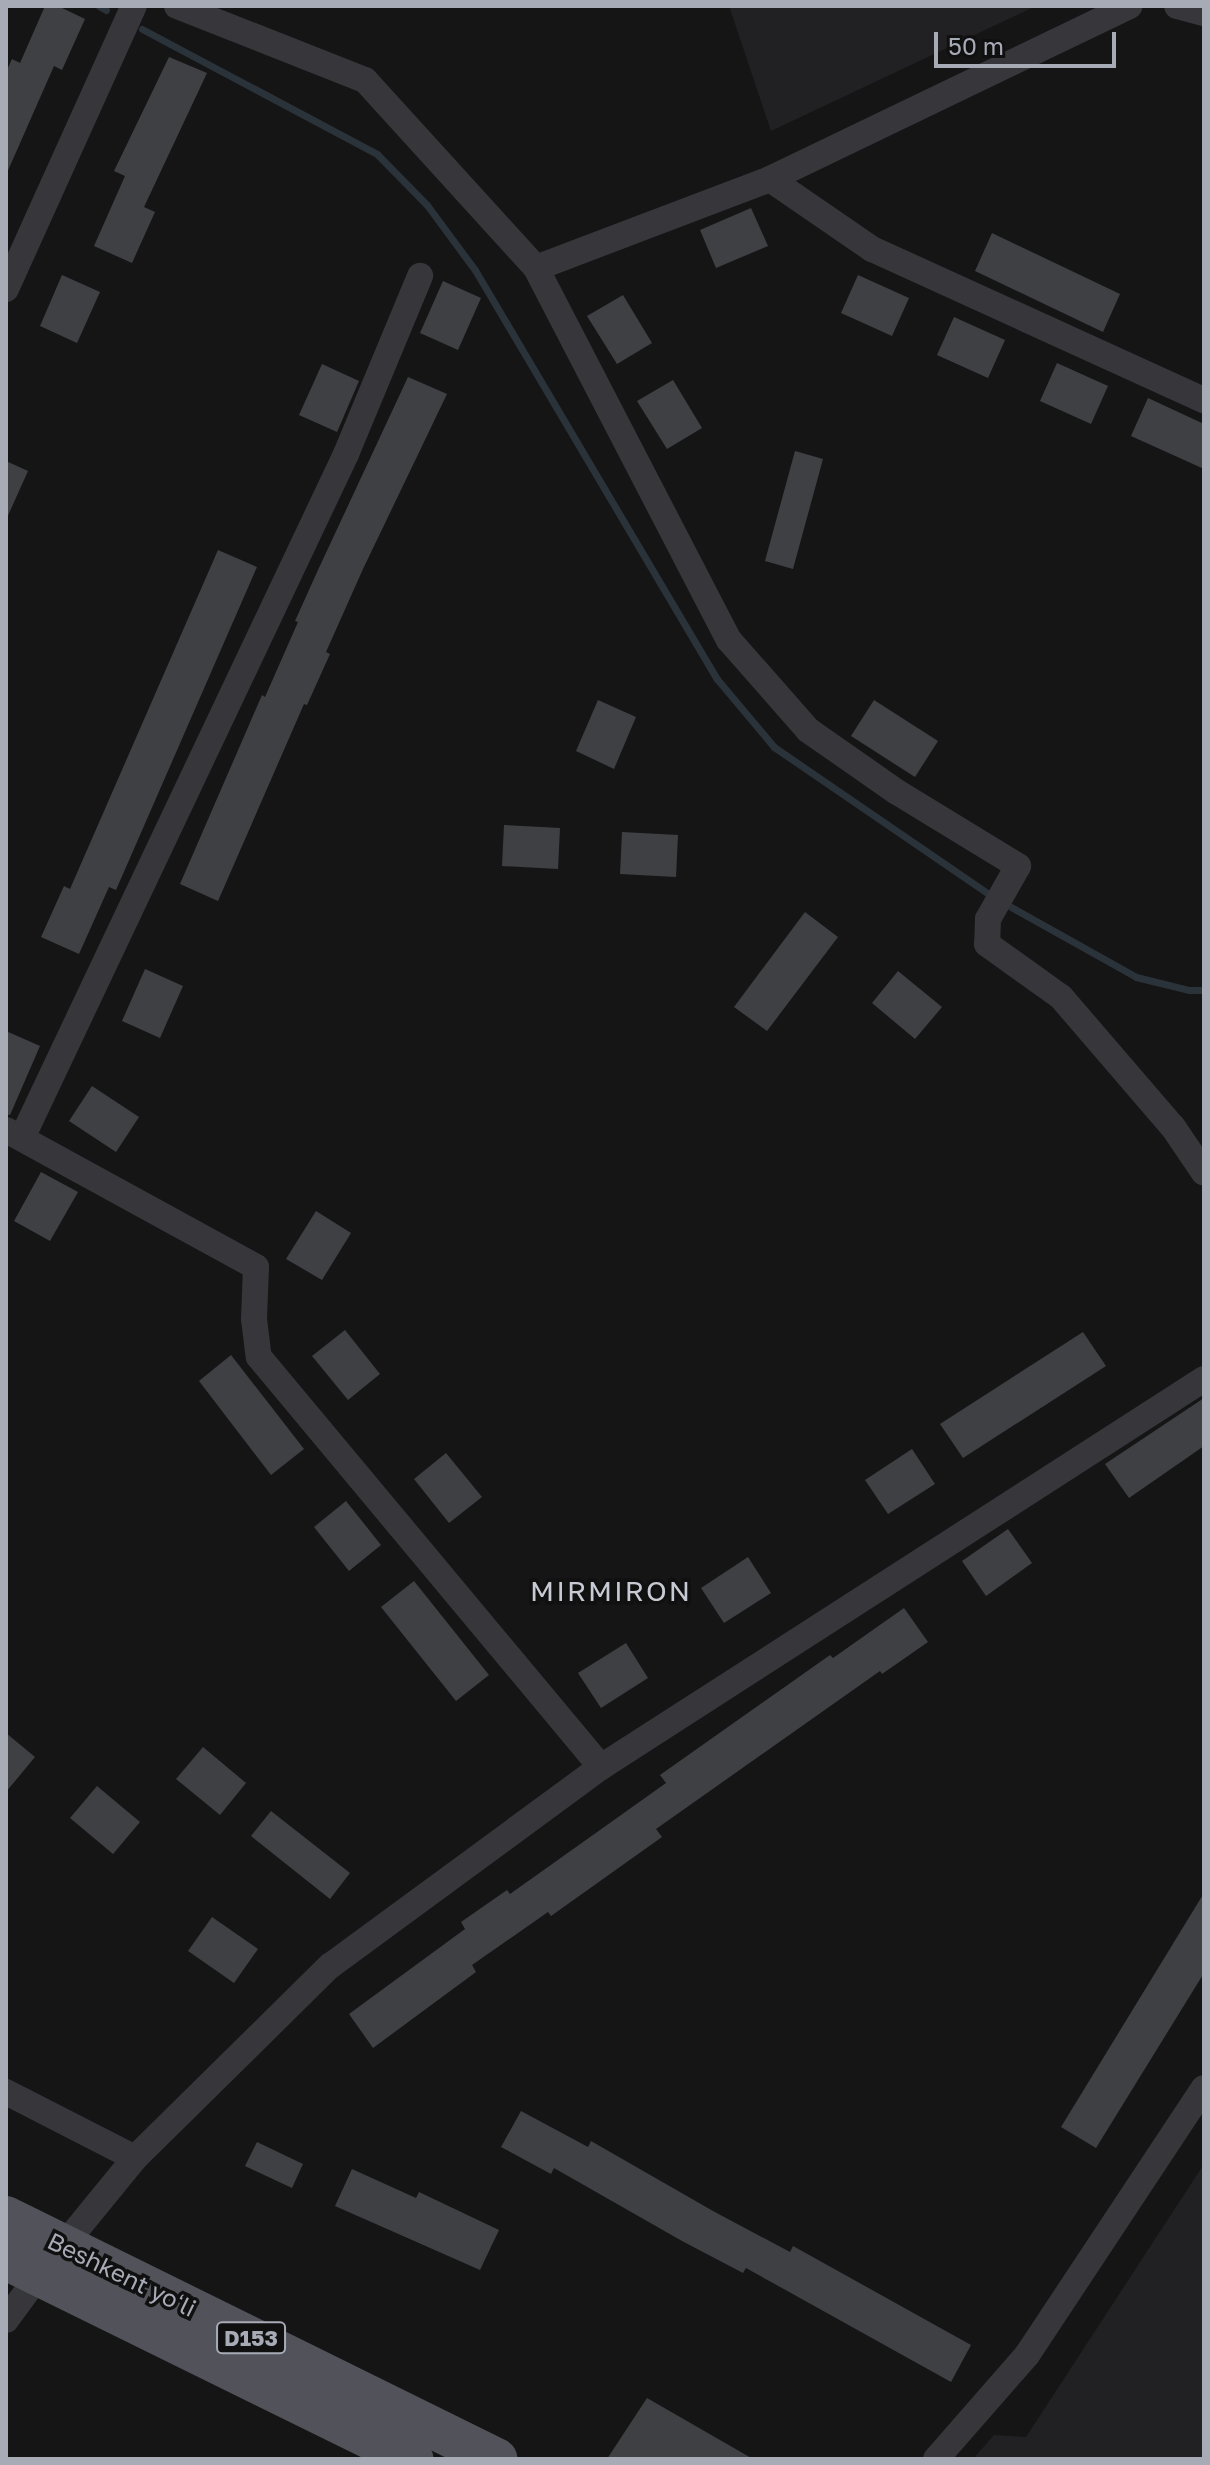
<!DOCTYPE html>
<meta charset="utf-8">
<style>
body{margin:0}
#map{position:relative;width:1210px;height:2465px;overflow:hidden;background:#151516;font-family:"Golos Text",sans-serif}
div>[style]{position:absolute}
[style*='--x']{left:calc(var(--x)*1px);top:calc(var(--y)*1px);width:calc(var(--w)*1px);rotate:calc(var(--a)*1deg)}
.built>*{inset:0;background:#212123}
.stream>*{height:7px;margin:-3.5px;padding:0 3.5px;transform-origin:3.5px;border-radius:3.5px;background:#2b333a}
.building>*{inset:0;background:#3f4043}
.street>*{height:26px;margin:-13px;padding:0 13px;transform-origin:13px;border-radius:13px;background:#36363b}
.primary>*{height:42px;margin:-21px;padding:0 21px;transform-origin:21px;border-radius:21px;background:#52535a}
span{translate:-50% -50%;white-space:nowrap;text-align:center;line-height:1.15;-webkit-text-stroke:7px #101011;paint-order:stroke}
.shield-label span{padding:2px 6px;background:#101011;border:2px solid;border-radius:6px;-webkit-text-stroke-width:0}
.shield-label{font-size:22px;color:#a7abb6;font-weight:700}
.street-label{font-size:24px;color:#a7abb6}
.quarter-label{font-size:28px;color:#c7cad2;letter-spacing:2px}
.frame{position:absolute;inset:0;border:8px solid #a7abb6;pointer-events:none}
.scale{position:absolute;left:934px;top:32px;width:182px;height:36px;box-sizing:border-box;border:4px solid #a7abb6;border-top:0;padding-left:10px;font-size:24px;line-height:28px;white-space:nowrap;color:#a7abb6;-webkit-text-stroke:6px #101011;paint-order:stroke}
</style>
<div id="map">
<div class="built">
<i style="clip-path:polygon(729px 6px,1036px 6px,771px 131px)"></i>
<i style="clip-path:polygon(1204px 2164px,1204px 2459px,973px 2459px,994px 2435px,1026px 2437px)"></i>
</div>
<div class="stream">
<i style="--x:99;--y:6;--w:8;--a:30"></i>
<i style="--x:142;--y:29;--w:266;--a:28"></i>
<i style="--x:377;--y:154;--w:71;--a:45.6"></i>
<i style="--x:427;--y:205;--w:81;--a:53.6"></i>
<i style="--x:475;--y:270;--w:475;--a:59.4"></i>
<i style="--x:717;--y:679;--w:89;--a:50"></i>
<i style="--x:774;--y:747;--w:260;--a:34.4"></i>
<i style="--x:1011;--y:907;--w:143;--a:29.2"></i>
<i style="--x:1136;--y:977;--w:55;--a:13.8"></i>
<i style="--x:1189;--y:990;--w:15;--a:0"></i>
</div>
<div class="building">
<i style="clip-path:polygon(45px 6px,58px 6px,85px 19px,62px 70px,54px 66px,6px 175px,6px 72px,12px 59px,20px 63px)"></i>
<i style="clip-path:polygon(169px 57px,207px 73px,144px 207px,155px 212px,132px 263px,94px 246px,125px 176px,114px 171px)"></i>
<i style="clip-path:polygon(751px 208px,768px 246px,716px 268px,700px 230px)"></i>
<i style="clip-path:polygon(992px 233px,1120px 294px,1103px 332px,975px 271px)"></i>
<i style="clip-path:polygon(62px 275px,100px 292px,77px 343px,40px 326px)"></i>
<i style="clip-path:polygon(858px 275px,909px 298px,892px 336px,841px 313px)"></i>
<i style="clip-path:polygon(443px 281px,481px 298px,458px 350px,420px 333px)"></i>
<i style="clip-path:polygon(623px 295px,652px 343px,617px 364px,587px 316px)"></i>
<i style="clip-path:polygon(954px 317px,1005px 340px,988px 378px,937px 355px)"></i>
<i style="clip-path:polygon(1057px 363px,1108px 386px,1091px 424px,1040px 401px)"></i>
<i style="clip-path:polygon(322px 364px,359px 381px,337px 432px,299px 415px)"></i>
<i style="clip-path:polygon(408px 377px,447px 394px,363px 569px,326px 652px,330px 654px,307px 705px,304px 704px,218px 901px,180px 884px,262px 695px,265px 697px,298px 622px,295px 621px,318px 570px)"></i>
<i style="clip-path:polygon(673px 380px,702px 428px,667px 449px,637px 401px)"></i>
<i style="clip-path:polygon(1148px 398px,1204px 424px,1204px 469px,1131px 436px)"></i>
<i style="clip-path:polygon(795px 451px,823px 459px,793px 569px,765px 561px)"></i>
<i style="clip-path:polygon(6px 461px,28px 471px,6px 520px)"></i>
<i style="clip-path:polygon(218px 550px,257px 567px,116px 890px,109px 887px,79px 954px,41px 937px,64px 886px,70px 889px)"></i>
<i style="clip-path:polygon(598px 700px,636px 717px,614px 769px,576px 751px)"></i>
<i style="clip-path:polygon(874px 700px,938px 741px,915px 777px,851px 736px)"></i>
<i style="clip-path:polygon(504px 825px,560px 828px,558px 869px,502px 866px)"></i>
<i style="clip-path:polygon(622px 832px,678px 835px,676px 877px,620px 874px)"></i>
<i style="clip-path:polygon(805px 912px,838px 937px,767px 1031px,734px 1007px)"></i>
<i style="clip-path:polygon(145px 969px,183px 986px,160px 1038px,122px 1021px)"></i>
<i style="clip-path:polygon(898px 971px,942px 1007px,915px 1039px,872px 1003px)"></i>
<i style="clip-path:polygon(6px 1031px,40px 1046px,10px 1115px,6px 1114px)"></i>
<i style="clip-path:polygon(92px 1086px,139px 1117px,116px 1152px,69px 1121px)"></i>
<i style="clip-path:polygon(41px 1172px,78px 1192px,50px 1241px,14px 1221px)"></i>
<i style="clip-path:polygon(316px 1211px,351px 1233px,322px 1280px,286px 1259px)"></i>
<i style="clip-path:polygon(345px 1330px,380px 1374px,348px 1400px,312px 1356px)"></i>
<i style="clip-path:polygon(1083px 1332px,1106px 1366px,963px 1458px,940px 1424px)"></i>
<i style="clip-path:polygon(231px 1355px,304px 1449px,271px 1475px,199px 1381px)"></i>
<i style="clip-path:polygon(1204px 1398px,1204px 1446px,1129px 1498px,1105px 1464px)"></i>
<i style="clip-path:polygon(912px 1449px,935px 1484px,888px 1514px,865px 1480px)"></i>
<i style="clip-path:polygon(446px 1453px,482px 1497px,449px 1523px,414px 1479px)"></i>
<i style="clip-path:polygon(346px 1501px,381px 1545px,349px 1571px,314px 1527px)"></i>
<i style="clip-path:polygon(1008px 1529px,1032px 1563px,986px 1596px,962px 1561px)"></i>
<i style="clip-path:polygon(748px 1557px,771px 1593px,724px 1623px,701px 1588px)"></i>
<i style="clip-path:polygon(414px 1581px,489px 1675px,456px 1701px,381px 1607px)"></i>
<i style="clip-path:polygon(904px 1608px,928px 1642px,882px 1674px,880px 1671px,656px 1829px,662px 1837px,551px 1916px,548px 1912px,472px 1965px,476px 1972px,373px 2048px,349px 2014px,465px 1929px,461px 1922px,507px 1890px,510px 1894px,666px 1783px,660px 1775px,830px 1655px,833px 1658px)"></i>
<i style="clip-path:polygon(626px 1643px,648px 1678px,601px 1708px,578px 1673px)"></i>
<i style="clip-path:polygon(6px 1733px,35px 1757px,6px 1792px)"></i>
<i style="clip-path:polygon(203px 1747px,246px 1783px,220px 1815px,176px 1779px)"></i>
<i style="clip-path:polygon(97px 1786px,140px 1822px,113px 1854px,70px 1818px)"></i>
<i style="clip-path:polygon(271px 1811px,350px 1873px,330px 1899px,251px 1836px)"></i>
<i style="clip-path:polygon(1204px 1893px,1204px 1973px,1096px 2148px,1061px 2127px)"></i>
<i style="clip-path:polygon(212px 1917px,258px 1949px,234px 1983px,188px 1951px)"></i>
<i style="clip-path:polygon(521px 2111px,588px 2147px,591px 2141px,713px 2211px,790px 2252px,793px 2246px,971px 2345px,951px 2382px,746px 2268px,743px 2273px,682px 2241px,554px 2168px,551px 2174px,501px 2147px)"></i>
<i style="clip-path:polygon(257px 2142px,303px 2164px,292px 2188px,245px 2166px)"></i>
<i style="clip-path:polygon(352px 2169px,416px 2198px,419px 2192px,499px 2230px,480px 2270px,335px 2206px)"></i>
<i style="clip-path:polygon(647px 2398px,753px 2459px,607px 2459px)"></i>
</div>
<div class="street">
<i style="--x:177;--y:6;--w:202;--a:21.5"></i>
<i style="--x:365;--y:80;--w:254;--a:47.7"></i>
<i style="--x:536;--y:268;--w:419;--a:62.6"></i>
<i style="--x:729;--y:640;--w:120;--a:48.7"></i>
<i style="--x:808;--y:730;--w:108;--a:34.9"></i>
<i style="--x:897;--y:792;--w:142;--a:31.4"></i>
<i style="--x:1018;--y:866;--w:61;--a:119.5"></i>
<i style="--x:988;--y:919;--w:25;--a:92"></i>
<i style="--x:987;--y:944;--w:91;--a:35.6"></i>
<i style="--x:1061;--y:997;--w:172;--a:49.3"></i>
<i style="--x:1173;--y:1127;--w:55;--a:56"></i>
<i style="--x:1177;--y:6;--w:28;--a:15"></i>
<i style="--x:770;--y:179;--w:124;--a:34.5"></i>
<i style="--x:872;--y:249;--w:365;--a:24.5"></i>
<i style="--x:536;--y:268;--w:250;--a:-20.8"></i>
<i style="--x:770;--y:179;--w:399;--a:-25.7"></i>
<i style="--x:6;--y:289;--w:311;--a:-65.7"></i>
<i style="--x:6;--y:1130;--w:285;--a:28.7"></i>
<i style="--x:256;--y:1267;--w:52;--a:92.2"></i>
<i style="--x:254;--y:1319;--w:38;--a:83"></i>
<i style="--x:259;--y:1357;--w:534;--a:50.17"></i>
<i style="--x:22;--y:1138;--w:757;--a:-64.65"></i>
<i style="--x:346;--y:454;--w:193;--a:-67.4"></i>
<i style="--x:6;--y:2092;--w:145;--a:27.1"></i>
<i style="--x:64;--y:2245;--w:112;--a:-50.8"></i>
<i style="--x:135;--y:2158;--w:274;--a:-44.6"></i>
<i style="--x:330;--y:1966;--w:336;--a:-36.3"></i>
<i style="--x:601;--y:1767;--w:717;--a:-32.76"></i>
<i style="--x:6;--y:2320;--w:56;--a:-53.7"></i>
<i style="--x:936;--y:2459;--w:138;--a:-48.8"></i>
<i style="--x:1027;--y:2355;--w:320;--a:-56.5"></i>
</div>
<div class="primary">
<i style="--x:6;--y:2217;--w:547;--a:26.28"></i>
<i style="--x:6;--y:2259;--w:453;--a:26.2"></i>
</div>
<div class="shield-label">
<span style="left:251px;top:2338px">D153</span>
</div>
<div class="street-label">
<span style="left:122px;top:2274px;rotate:26deg">Beshkent yoʻli</span>
</div>
<div class="quarter-label">
<span style="left:611px;top:1591px">MIRMIRON</span>
</div>
<div class="frame"></div>
<div class="scale">50 m</div>
</div>
